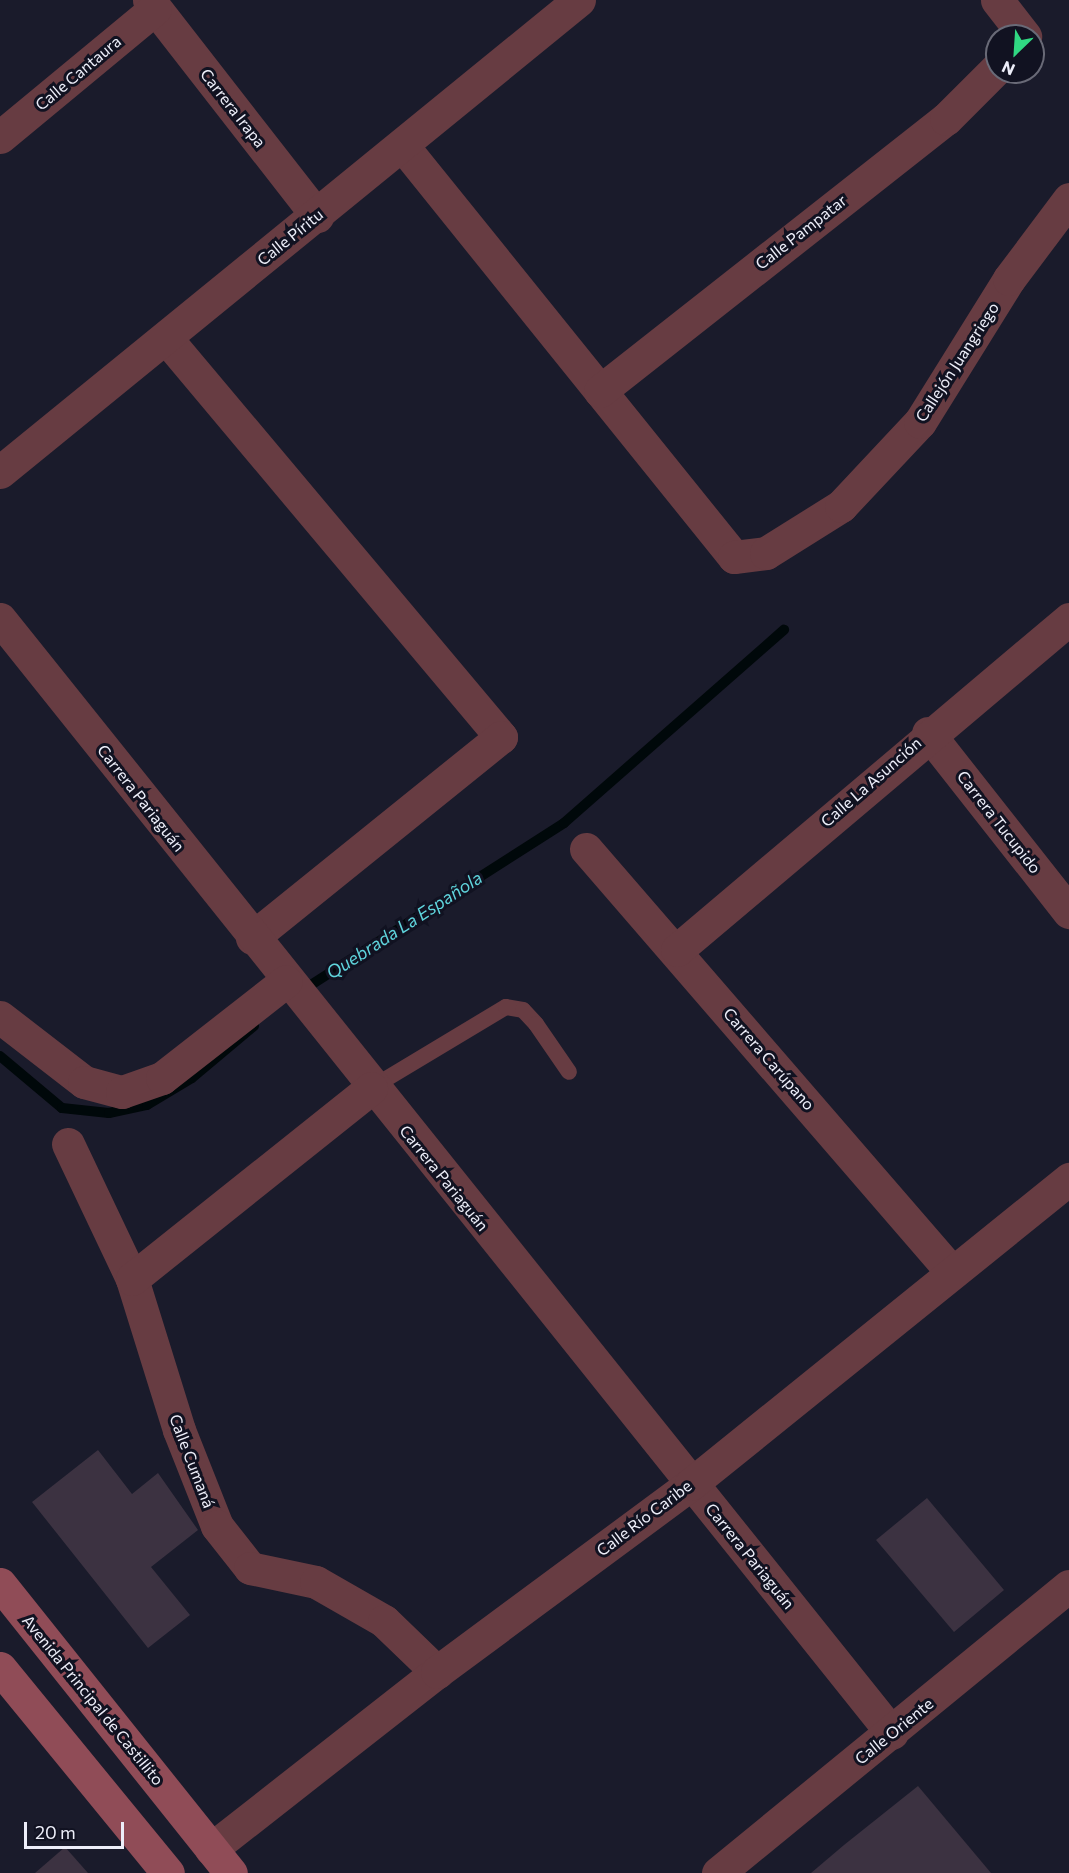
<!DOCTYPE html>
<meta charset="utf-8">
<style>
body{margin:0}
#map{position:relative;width:1069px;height:1873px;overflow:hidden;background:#1a1b2b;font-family:Commissioner,sans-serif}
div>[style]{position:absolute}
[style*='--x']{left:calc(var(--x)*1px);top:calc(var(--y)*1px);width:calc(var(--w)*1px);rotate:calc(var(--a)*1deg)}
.stream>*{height:10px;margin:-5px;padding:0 5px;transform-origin:5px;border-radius:5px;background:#00080a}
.building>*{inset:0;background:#3c3241}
.service>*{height:16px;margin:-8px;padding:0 8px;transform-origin:8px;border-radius:8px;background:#673c42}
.minor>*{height:33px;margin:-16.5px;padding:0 16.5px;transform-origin:16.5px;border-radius:16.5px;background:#673c42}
.secondary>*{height:33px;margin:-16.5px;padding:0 16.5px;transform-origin:16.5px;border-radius:16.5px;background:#904c57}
span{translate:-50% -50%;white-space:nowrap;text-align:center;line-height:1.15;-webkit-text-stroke:6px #111221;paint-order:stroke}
.street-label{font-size:16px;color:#edeef9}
.water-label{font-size:18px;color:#5fd4dc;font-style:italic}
.north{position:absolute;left:985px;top:24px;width:60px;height:60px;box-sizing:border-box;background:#111221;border:2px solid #696a77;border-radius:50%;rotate:205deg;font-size:16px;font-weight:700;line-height:24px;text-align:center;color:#edeef9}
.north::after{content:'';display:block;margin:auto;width:21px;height:27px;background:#30d882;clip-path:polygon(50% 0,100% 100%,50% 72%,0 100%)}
.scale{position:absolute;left:24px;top:1822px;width:100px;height:27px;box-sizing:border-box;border:3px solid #edeef9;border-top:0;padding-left:8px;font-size:18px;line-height:21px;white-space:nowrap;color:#edeef9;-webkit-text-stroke:4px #111221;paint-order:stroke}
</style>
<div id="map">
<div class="stream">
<i style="--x:303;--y:990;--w:310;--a:-32.6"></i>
<i style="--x:564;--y:823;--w:293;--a:-41.3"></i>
<i style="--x:0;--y:1056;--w:81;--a:40"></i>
<i style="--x:62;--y:1108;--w:47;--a:6.1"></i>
<i style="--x:109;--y:1113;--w:39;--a:-12"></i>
<i style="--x:147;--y:1105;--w:52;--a:-31"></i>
<i style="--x:192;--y:1078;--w:81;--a:-40"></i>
</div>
<div class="building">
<i style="clip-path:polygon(98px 1450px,132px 1494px,158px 1473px,198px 1530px,151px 1567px,190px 1615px,148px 1648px,32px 1502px)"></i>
<i style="clip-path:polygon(927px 1498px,1004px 1590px,954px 1632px,876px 1540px)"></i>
<i style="clip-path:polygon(918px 1786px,991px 1873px,811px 1873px,844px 1845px)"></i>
<i style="clip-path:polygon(65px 1847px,88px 1873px,35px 1873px)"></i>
</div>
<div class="service">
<i style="--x:371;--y:1088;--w:157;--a:-31"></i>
<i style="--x:506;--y:1007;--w:17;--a:10"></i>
<i style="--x:523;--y:1010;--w:19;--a:47"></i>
<i style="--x:536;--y:1024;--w:58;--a:55.5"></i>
</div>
<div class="minor">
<i style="--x:149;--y:0;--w:274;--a:52.1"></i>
<i style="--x:997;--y:0;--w:46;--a:52.1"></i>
<i style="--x:0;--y:137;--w:201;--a:-39.6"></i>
<i style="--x:402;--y:145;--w:529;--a:51.14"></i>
<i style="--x:734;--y:557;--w:32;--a:-7"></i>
<i style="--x:766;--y:553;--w:89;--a:-32.1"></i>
<i style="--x:841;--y:506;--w:115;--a:-46.8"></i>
<i style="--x:920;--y:422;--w:168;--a:-58.1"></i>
<i style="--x:1009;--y:279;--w:100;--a:-53.1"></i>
<i style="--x:166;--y:338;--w:521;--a:49.98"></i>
<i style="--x:501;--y:737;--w:320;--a:141.1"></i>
<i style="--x:600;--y:391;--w:440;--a:-38.2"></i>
<i style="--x:946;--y:119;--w:72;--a:-45"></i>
<i style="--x:0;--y:472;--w:747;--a:-39.19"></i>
<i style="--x:0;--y:619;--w:1427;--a:51.32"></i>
<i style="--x:928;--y:733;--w:228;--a:51.8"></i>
<i style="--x:586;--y:849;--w:558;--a:49.14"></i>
<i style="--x:677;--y:950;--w:513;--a:-40.18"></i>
<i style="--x:0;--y:1017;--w:106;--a:37.7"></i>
<i style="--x:84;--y:1082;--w:39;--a:15"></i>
<i style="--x:122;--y:1092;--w:42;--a:-19.3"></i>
<i style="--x:162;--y:1078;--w:157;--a:-38"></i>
<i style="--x:68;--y:1144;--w:149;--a:64.6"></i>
<i style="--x:132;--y:1279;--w:158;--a:72.7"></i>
<i style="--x:179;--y:1430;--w:103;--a:68.4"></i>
<i style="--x:217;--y:1526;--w:53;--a:51.8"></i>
<i style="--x:250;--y:1568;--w:67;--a:12"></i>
<i style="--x:316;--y:1582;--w:78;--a:29.8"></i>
<i style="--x:384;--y:1621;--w:74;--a:43.9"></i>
<i style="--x:132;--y:1279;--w:306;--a:-38.6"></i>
<i style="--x:211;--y:1849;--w:287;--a:-38.1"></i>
<i style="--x:437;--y:1672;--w:316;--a:-36.5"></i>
<i style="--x:691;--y:1484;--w:486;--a:-38.9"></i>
<i style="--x:718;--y:1873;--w:453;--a:-39.3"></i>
</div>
<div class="secondary">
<i style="--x:0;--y:1584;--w:370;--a:51.4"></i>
<i style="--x:0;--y:1668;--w:265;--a:50.7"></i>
</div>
<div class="street-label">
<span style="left:78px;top:73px;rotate:-40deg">Calle Cantaura</span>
<span style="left:233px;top:108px;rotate:52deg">Carrera Irapa</span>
<span style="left:801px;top:232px;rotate:-38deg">Calle Pampatar</span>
<span style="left:290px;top:237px;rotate:-39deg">Calle Píritu</span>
<span style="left:957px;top:362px;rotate:-57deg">Callejón Juangriego</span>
<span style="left:871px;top:782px;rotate:-41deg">Calle La Asunción</span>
<span style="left:141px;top:798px;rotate:52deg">Carrera Pariaguán</span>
<span style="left:999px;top:822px;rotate:52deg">Carrera Tucupido</span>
<span style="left:769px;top:1059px;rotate:49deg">Carrera Carúpano</span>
<span style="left:444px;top:1178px;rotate:51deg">Carrera Pariaguán</span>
<span style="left:192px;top:1461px;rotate:69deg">Calle Cumaná</span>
<span style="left:644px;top:1518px;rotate:-37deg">Calle Río Caribe</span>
<span style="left:750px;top:1556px;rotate:51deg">Carrera Pariaguán</span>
<span style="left:93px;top:1700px;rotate:51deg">Avenida Principal de Castillito</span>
<span style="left:894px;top:1731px;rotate:-39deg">Calle Oriente</span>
</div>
<div class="water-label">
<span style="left:404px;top:925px;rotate:-33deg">Quebrada La Española</span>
</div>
<div class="north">N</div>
<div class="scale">20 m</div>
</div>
